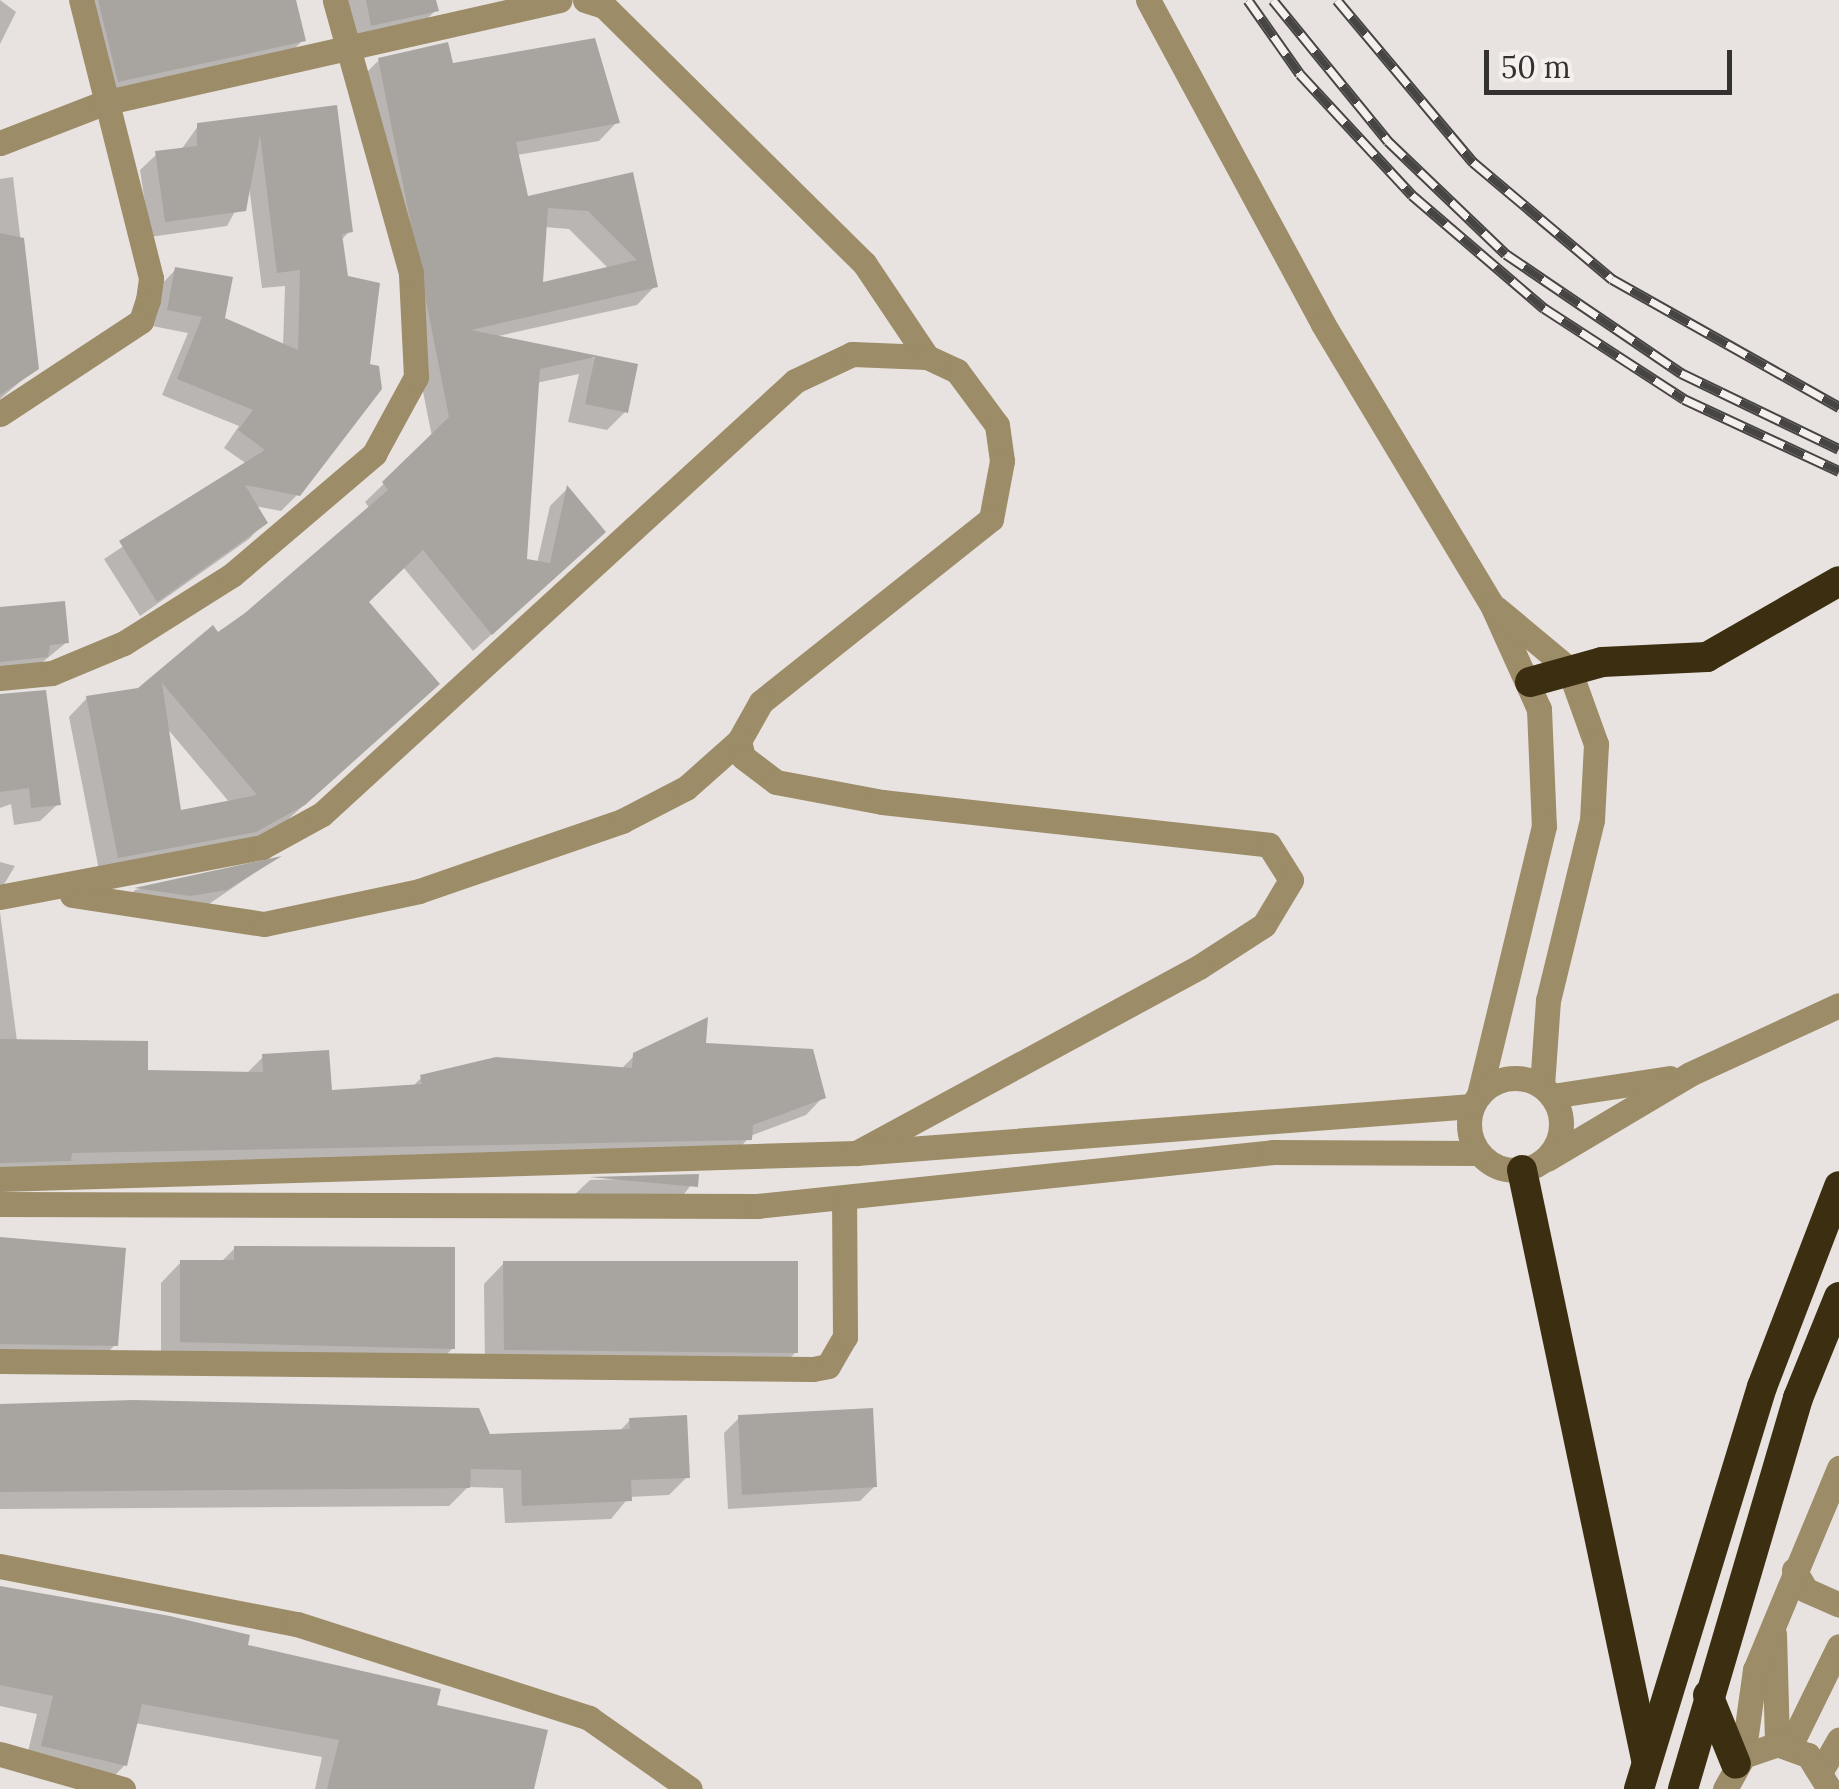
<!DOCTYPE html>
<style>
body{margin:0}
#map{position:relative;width:1839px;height:1789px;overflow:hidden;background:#e8e3e0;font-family:Lora,serif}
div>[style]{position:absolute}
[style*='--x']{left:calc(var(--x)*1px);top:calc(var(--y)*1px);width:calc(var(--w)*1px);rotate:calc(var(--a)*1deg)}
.shadow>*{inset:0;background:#0003}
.building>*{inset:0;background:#a8a5a1}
.minor>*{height:25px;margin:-12.5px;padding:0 12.5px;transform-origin:12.5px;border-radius:12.5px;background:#9c8c68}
.minor>.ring{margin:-12.5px;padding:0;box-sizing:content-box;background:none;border:25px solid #9c8c68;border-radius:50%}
.highway>*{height:30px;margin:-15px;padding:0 15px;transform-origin:15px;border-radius:15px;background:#3c2f11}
.rail>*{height:11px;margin-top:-5.5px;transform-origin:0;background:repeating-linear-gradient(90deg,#f5f0ed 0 22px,#474544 0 44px);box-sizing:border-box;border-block:2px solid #474544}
span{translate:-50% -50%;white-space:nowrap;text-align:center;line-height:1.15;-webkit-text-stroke:10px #f5f0ed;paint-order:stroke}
.scale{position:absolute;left:1484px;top:50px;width:248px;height:45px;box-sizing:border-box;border:5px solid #343231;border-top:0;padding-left:12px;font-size:30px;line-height:35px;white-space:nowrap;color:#343231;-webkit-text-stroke:8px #f5f0ed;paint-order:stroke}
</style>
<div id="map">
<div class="shadow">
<i style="clip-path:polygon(0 0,16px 12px,0 44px)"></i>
<i style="clip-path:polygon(78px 0,294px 0,303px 40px,284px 59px,100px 100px)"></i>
<i style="clip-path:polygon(342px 0,434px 0,436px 10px,416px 30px,351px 45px)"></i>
<i style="clip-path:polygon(evenodd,379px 60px,451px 66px,617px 122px,599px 141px,517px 155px,526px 199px,631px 175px,655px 286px,637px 305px,494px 337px,635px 366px,625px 412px,607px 430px,568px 422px,579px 374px,536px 383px,524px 561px,537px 563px,550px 506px,567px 489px,585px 550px,473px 651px,403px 567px,366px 602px,419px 702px,284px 823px,236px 849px,100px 875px,69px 717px,87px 698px,139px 690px,246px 615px,370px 509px,365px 502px,432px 437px,361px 78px,379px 60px,544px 227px,569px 229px,609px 269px,540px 285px,544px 227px,379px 60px,166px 727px,230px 803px,178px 813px,166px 727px)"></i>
<i style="clip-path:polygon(335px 108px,350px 231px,341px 240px,298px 494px,281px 511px,255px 506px,265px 522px,249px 539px,140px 616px,104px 559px,247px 464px,224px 448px,239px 426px,162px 395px,188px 333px,152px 326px,160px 286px,176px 269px,222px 320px,283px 347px,285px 286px,262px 288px,249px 186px,227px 226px,150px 237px,140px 170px,157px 154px,181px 150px,198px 126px)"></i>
<i style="clip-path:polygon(13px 177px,36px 368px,0 399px,0 179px)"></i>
<i style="clip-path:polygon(0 610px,67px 642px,28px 674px,0 677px)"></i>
<i style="clip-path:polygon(0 695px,58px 804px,40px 821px,14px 825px,11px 804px,0 808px)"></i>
<i style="clip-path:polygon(273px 860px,209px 904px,123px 903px,135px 890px)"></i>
<i style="clip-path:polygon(0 862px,15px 866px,0 891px)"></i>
<i style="clip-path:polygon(0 912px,17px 1041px,146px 1073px,245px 1075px,263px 1057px,330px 1092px,412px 1087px,422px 1077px,620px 1070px,635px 1055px,703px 1046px,823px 1097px,806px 1115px,750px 1136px,732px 1157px,0 1181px)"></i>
<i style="clip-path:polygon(697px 1177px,675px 1206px,572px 1197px,590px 1180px)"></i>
<i style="clip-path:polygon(0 1239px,115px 1345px,96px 1364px,0 1364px)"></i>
<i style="clip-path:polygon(235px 1248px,453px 1348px,432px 1369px,161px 1361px,161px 1283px,181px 1262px,221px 1262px)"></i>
<i style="clip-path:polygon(504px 1263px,796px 1352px,776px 1372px,485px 1369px,484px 1284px)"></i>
<i style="clip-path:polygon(0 1406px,489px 1437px,619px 1432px,630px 1420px,687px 1477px,669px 1495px,629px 1497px,611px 1519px,505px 1523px,503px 1488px,468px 1487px,449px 1506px,0 1509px)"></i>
<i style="clip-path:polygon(739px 1418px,875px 1486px,860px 1501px,728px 1509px,724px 1433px)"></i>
<i style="clip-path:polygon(0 1589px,245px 1647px,435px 1707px,531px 1789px,315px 1789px,322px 1757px,135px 1723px,125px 1765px,107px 1783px,25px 1764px,37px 1714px,0 1706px)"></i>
</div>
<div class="building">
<i style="clip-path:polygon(98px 0,296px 0,306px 41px,118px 82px)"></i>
<i style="clip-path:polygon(366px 0,436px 0,439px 11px,371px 26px)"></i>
<i style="clip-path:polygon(evenodd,595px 38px,620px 123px,516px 142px,528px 196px,633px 172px,658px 287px,471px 330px,638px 364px,628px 413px,585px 404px,595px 357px,540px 369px,527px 559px,550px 563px,567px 485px,606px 532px,492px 635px,423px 550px,369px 602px,440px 684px,305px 805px,256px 832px,118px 858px,86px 696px,138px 688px,213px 625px,218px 632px,245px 613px,388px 490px,382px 482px,449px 417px,378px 58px,448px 42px,453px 63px,595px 38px,548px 208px,588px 211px,637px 260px,543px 282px,548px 208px,595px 38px,162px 683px,257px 795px,181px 810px,162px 683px)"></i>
<i style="clip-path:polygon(337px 105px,353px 232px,342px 234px,348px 276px,380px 283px,370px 364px,379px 366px,382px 389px,300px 496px,245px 485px,268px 523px,157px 602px,119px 541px,265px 450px,238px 430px,253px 410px,177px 379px,202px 317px,167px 310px,175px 267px,233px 277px,225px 318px,298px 350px,300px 270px,277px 273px,260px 135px,246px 211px,165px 222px,155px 151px,197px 146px,197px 123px)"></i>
<i style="clip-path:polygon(0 233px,24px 238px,39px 369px,0 395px)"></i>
<i style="clip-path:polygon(65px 601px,69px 643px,50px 645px,48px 657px,0 662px,0 607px)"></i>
<i style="clip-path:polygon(46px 690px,61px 805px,31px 808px,29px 788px,0 792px,0 694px)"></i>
<i style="clip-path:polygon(282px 856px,227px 890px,190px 896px,134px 888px)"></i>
<i style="clip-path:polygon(708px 1017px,706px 1043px,813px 1049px,826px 1098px,753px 1125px,752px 1140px,72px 1153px,71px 1161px,0 1163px,0 1039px,148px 1041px,148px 1070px,263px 1072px,262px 1054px,329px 1050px,332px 1090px,422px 1084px,420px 1075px,496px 1057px,632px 1068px,633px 1053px)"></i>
<i style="clip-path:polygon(699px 1174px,698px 1187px,589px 1177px)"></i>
<i style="clip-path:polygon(0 1237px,126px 1248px,118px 1346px,0 1344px)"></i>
<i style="clip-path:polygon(234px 1246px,455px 1247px,455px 1349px,180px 1342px,180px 1260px,234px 1260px)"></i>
<i style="clip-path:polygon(503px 1261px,798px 1261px,798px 1353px,504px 1350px)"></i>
<i style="clip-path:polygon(133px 1400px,479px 1408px,490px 1434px,630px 1429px,629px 1418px,687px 1415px,690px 1478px,631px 1480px,632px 1501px,522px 1506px,521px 1470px,471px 1469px,470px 1488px,0 1492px,0 1404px)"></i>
<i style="clip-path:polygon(873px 1408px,877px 1487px,742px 1495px,738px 1415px)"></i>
<i style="clip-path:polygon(0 1586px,170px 1616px,250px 1635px,248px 1645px,441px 1689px,437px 1705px,548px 1730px,534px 1789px,327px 1789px,339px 1740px,142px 1704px,127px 1766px,41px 1746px,53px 1696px,0 1685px)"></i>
</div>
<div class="minor">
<i style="--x:585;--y:0;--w:20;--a:18"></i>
<i style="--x:604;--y:6;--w:366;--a:44.7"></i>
<i style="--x:864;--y:263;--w:113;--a:56.2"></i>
<i style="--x:1148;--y:0;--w:368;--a:61.6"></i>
<i style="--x:1323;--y:324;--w:328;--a:59"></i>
<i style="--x:1492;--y:605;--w:114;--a:65.7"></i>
<i style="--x:1539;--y:709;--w:117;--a:87.6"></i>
<i style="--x:1544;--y:826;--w:277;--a:103.6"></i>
<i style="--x:0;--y:143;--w:110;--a:-21.2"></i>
<i style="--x:103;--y:103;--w:468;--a:-12.7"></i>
<i style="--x:0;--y:414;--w:169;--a:-33.4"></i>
<i style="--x:141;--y:321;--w:22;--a:-72"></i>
<i style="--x:148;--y:300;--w:22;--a:-82"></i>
<i style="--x:151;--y:278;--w:287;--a:-104.1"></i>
<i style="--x:1496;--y:608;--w:95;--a:39.9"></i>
<i style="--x:1569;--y:669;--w:80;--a:70.2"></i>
<i style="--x:1596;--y:744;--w:76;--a:93"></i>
<i style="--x:1592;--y:820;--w:185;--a:103.7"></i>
<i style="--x:1548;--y:1000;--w:86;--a:94"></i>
<i style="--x:0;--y:678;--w:52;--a:-5.5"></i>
<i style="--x:52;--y:673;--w:78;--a:-22.6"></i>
<i style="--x:124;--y:643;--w:128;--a:-32.2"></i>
<i style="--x:232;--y:575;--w:187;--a:-40.4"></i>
<i style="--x:374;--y:454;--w:88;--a:-61.4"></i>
<i style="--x:416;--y:377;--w:104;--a:-92.8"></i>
<i style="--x:411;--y:273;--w:283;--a:-105.6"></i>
<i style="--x:72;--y:895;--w:194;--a:8.6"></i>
<i style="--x:264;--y:924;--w:158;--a:-12"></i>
<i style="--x:419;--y:891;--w:215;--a:-19"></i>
<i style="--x:622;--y:821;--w:72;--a:-27.3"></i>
<i style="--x:686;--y:788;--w:71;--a:-41.6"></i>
<i style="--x:0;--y:897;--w:267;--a:-10.8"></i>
<i style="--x:262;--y:847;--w:68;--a:-28.8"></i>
<i style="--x:322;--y:814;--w:641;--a:-42.47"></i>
<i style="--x:795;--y:381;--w:63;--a:-25.3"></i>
<i style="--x:852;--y:354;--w:75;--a:2.3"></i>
<i style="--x:927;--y:357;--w:33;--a:25"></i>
<i style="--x:957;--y:371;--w:67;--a:53.5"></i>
<i style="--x:997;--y:425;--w:36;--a:82"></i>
<i style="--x:1002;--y:461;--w:59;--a:100.7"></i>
<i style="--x:991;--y:519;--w:294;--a:141.5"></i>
<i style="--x:761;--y:702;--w:45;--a:119.4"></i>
<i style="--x:739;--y:741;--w:16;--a:76"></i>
<i style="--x:743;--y:757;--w:41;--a:37.1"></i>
<i style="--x:776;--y:782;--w:108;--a:10.7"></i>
<i style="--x:882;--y:802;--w:389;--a:6.3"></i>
<i style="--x:1269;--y:845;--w:41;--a:57.8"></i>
<i style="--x:1291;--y:880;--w:52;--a:121"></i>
<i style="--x:1264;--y:925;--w:77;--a:147.1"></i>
<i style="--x:1199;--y:967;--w:390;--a:151.5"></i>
<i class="ring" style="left:1469px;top:1078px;width:67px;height:67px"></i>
<i style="--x:1552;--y:1096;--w:119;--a:-8.7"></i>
<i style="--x:1547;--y:1159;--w:166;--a:-30.7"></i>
<i style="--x:1690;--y:1074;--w:164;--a:-24.8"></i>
<i style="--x:0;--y:1179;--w:856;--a:-1.74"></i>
<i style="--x:856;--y:1153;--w:618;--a:-4.36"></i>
<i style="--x:0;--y:1204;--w:757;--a:0.15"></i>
<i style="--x:757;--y:1206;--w:519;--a:-5.97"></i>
<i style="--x:1273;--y:1152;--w:205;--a:0.3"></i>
<i style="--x:0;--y:1361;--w:813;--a:0.56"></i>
<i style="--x:813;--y:1369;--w:15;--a:-11"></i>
<i style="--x:828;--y:1366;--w:34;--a:-60"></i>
<i style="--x:845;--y:1337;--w:137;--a:-90.4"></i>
<i style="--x:0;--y:1566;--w:303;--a:11.1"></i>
<i style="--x:297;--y:1624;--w:307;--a:17.8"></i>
<i style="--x:589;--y:1718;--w:123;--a:35.1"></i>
<i style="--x:1794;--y:1570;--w:23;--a:59"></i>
<i style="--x:1806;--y:1590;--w:36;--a:24"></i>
<i style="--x:1774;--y:1634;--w:110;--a:88.4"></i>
<i style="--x:1790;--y:1746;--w:111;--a:-63.9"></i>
<i style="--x:0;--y:1754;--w:128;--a:15.9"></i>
<i style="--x:1743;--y:1756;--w:87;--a:-82.1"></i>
<i style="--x:1755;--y:1670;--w:219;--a:-67.4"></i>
<i style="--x:1822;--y:1769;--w:34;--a:-60"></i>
<i style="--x:1725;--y:1789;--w:38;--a:-61"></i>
<i style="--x:1743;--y:1756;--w:36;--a:-19"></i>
<i style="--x:1777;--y:1744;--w:33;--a:20"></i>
<i style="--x:1808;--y:1755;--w:40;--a:58"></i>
</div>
<div class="highway">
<i style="--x:1530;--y:682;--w:75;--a:-15.5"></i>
<i style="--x:1602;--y:662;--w:105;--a:-2.7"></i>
<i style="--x:1707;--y:657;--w:152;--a:-29.9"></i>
<i style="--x:1522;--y:1170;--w:602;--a:78.11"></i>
<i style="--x:1708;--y:1695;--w:74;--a:67.9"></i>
<i style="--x:1639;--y:1789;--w:420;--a:-73"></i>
<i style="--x:1762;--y:1387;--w:215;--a:-69"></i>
<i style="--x:1683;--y:1789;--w:408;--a:-73.6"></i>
<i style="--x:1798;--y:1398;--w:109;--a:-67.9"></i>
</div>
<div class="rail">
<i style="--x:1248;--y:0;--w:90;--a:54.9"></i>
<i style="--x:1300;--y:74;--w:165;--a:47.2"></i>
<i style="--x:1412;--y:195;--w:174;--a:40.6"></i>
<i style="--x:1544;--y:308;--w:167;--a:33"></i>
<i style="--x:1684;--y:399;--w:171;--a:24.9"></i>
<i style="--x:1273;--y:0;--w:182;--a:50.8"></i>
<i style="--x:1388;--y:141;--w:163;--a:43.8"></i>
<i style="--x:1506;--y:254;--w:212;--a:34.2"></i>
<i style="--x:1681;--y:373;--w:175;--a:25.7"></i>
<i style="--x:1337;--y:0;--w:212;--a:50"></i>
<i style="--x:1473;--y:162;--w:182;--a:40.1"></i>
<i style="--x:1612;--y:279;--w:261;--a:29.4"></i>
</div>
<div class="scale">50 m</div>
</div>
